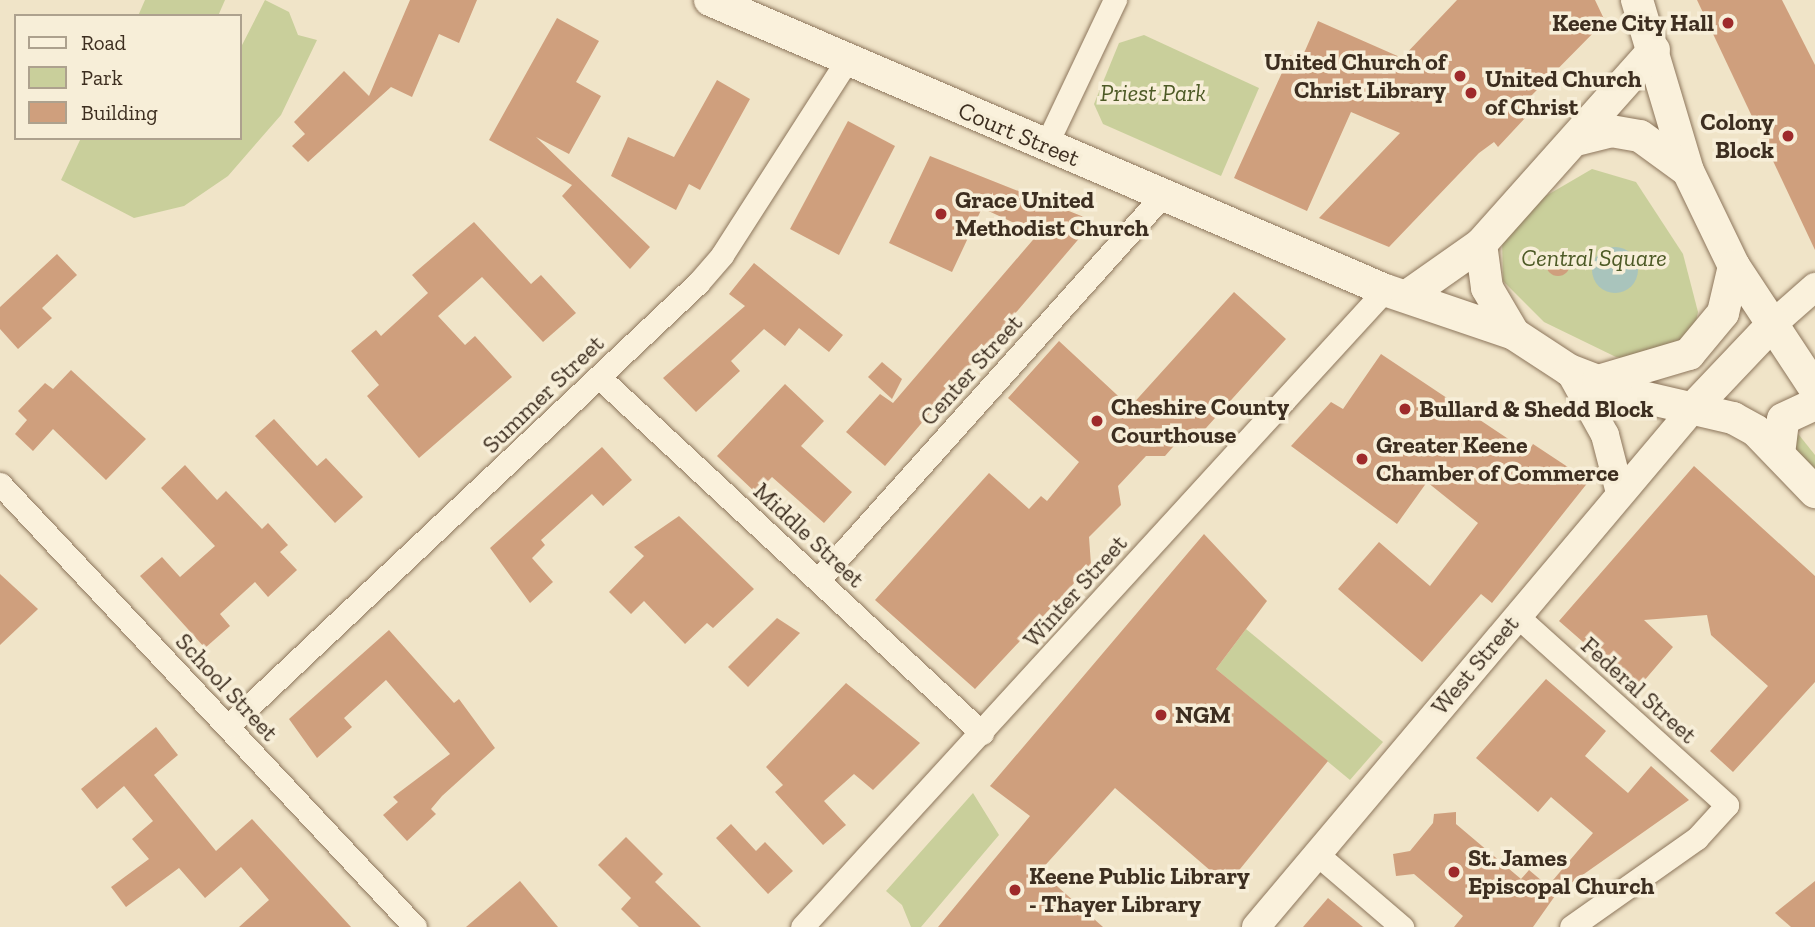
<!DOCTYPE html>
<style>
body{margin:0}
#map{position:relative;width:1815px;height:927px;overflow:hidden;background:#f0e4c8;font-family:"Zilla Slab",serif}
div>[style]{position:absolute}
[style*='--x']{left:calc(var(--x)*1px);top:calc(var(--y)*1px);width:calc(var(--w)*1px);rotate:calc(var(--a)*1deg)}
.green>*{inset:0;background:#c9cf9b}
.water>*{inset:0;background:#a9c4bc}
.round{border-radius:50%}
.building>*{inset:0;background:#cf9f7d}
.roads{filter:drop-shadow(0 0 2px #8d765c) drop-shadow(0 0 2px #8d765c)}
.minor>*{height:23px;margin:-11.5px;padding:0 11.5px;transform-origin:11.5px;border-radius:11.5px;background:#faf1dc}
.tertiary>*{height:28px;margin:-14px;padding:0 14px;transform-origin:14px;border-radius:14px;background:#faf1dc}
.secondary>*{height:32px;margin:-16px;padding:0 16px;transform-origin:16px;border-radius:16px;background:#faf1dc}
.dots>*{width:19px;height:19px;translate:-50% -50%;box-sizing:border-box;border:4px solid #f7eed8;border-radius:50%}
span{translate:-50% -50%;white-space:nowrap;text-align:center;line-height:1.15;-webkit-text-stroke:7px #f7eed8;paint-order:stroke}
.poi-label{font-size:24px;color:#3d2e20;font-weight:700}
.right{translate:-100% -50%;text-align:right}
.left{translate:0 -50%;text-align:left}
.park-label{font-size:24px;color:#4d5a26;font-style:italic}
.street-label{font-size:24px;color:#3d2e20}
.legend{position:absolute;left:14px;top:14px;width:228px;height:126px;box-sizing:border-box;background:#f7eed8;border:2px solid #ada18e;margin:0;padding:9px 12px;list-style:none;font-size:21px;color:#3d2e20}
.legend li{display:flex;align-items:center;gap:14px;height:35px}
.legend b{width:35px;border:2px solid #ada18e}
</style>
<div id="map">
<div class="green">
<i style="clip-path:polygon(145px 0,225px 0,218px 16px,138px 16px)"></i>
<i style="clip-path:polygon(265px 0,289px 12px,298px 35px,317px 40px,281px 115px,228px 176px,184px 206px,134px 218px,61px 180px,81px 138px,240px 138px,240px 49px)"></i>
<i style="clip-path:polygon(1144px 35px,1259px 88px,1221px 176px,1103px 124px,1094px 104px,1119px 43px)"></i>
<i style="clip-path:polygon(1592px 169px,1636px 182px,1683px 254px,1698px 312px,1694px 330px,1678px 348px,1634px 360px,1616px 357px,1544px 322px,1503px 281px,1502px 238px,1532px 204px)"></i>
<i style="clip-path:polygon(1791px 425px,1815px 455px,1815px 472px,1791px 449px)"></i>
<i style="clip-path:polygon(1246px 629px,1383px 742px,1350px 780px,1216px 669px)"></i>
<i style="clip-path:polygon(973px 793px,999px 835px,921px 927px,911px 927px,902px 905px,886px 891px)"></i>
</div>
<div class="water">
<i class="round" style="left:1592px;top:247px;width:46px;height:46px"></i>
</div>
<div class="building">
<i style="clip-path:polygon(410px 0,477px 0,459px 43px,439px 34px,412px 97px,391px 87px,308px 162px,292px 146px,305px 134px,294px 122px,344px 71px,369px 96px)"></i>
<i style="clip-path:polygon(1457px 0,1595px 0,1605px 21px,1531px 96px,1522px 113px,1526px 117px,1498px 147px,1494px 142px,1479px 153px,1389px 247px,1319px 218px,1400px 133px,1351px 112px,1307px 211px,1234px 178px,1290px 55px,1301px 60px,1318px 21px,1402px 58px)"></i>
<i style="clip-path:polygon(1697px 0,1782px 0,1815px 65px,1815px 250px)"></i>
<i style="clip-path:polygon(557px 18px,599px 41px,576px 82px,601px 96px,569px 154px,536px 137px,650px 247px,630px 269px,562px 196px,572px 185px,489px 140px)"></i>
<i style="clip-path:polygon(717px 80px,750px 99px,700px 190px,689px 184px,676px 210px,611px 176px,628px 137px,674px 157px)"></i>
<i style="clip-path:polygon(848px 121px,895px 146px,839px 255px,790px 229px)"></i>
<i style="clip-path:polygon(930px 156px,1094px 221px,885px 466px,846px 432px,880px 394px,893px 403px,1038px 234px,982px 208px,952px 272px,889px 243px)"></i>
<i style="clip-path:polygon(474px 222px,531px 284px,541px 275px,576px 313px,543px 342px,482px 277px,438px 316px,465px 345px,475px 336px,512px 377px,419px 458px,367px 396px,379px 385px,351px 351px,376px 330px,381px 336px,428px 293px,412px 275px)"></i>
<i class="round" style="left:1546px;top:252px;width:24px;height:24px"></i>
<i style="clip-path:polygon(57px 254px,77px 275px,42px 308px,52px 318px,18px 349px,0 329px,0 307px)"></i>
<i style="clip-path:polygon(754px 263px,843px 335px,829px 352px,799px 328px,785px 346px,764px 329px,731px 361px,740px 371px,696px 412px,663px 378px,745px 306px,729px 294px)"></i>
<i style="clip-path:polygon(1234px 292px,1286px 339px,1189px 447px,1180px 439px,1165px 456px,1146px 456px,1118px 486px,1121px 505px,1089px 537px,1091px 565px,975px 689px,875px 600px,989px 473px,1029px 509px,1041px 496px,1047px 501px,1079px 462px,1008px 398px,1059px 341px,1130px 407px)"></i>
<i style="clip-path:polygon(1381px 354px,1528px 452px,1533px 444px,1589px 481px,1492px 603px,1481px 594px,1422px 662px,1338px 589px,1379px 542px,1430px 586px,1478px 523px,1427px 482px,1397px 524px,1291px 446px,1331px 402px,1343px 409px)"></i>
<i style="clip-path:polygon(882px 362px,902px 379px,892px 399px,868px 377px)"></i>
<i style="clip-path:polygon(71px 370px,146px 439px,106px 480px,53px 429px,33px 451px,15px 434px,27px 420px,18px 411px,45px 383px,53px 389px)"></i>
<i style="clip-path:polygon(785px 384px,824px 421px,801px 446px,852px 492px,824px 523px,772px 477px,756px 493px,717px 456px)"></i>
<i style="clip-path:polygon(274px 419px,317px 466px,326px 458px,363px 497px,335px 523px,255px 436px)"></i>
<i style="clip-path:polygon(602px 447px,632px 480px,603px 506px,592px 494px,541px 540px,545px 545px,532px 558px,553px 582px,530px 603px,490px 548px)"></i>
<i style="clip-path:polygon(185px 465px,217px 500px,226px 491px,262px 529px,268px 523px,288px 545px,280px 552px,297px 570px,268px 597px,255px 582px,220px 614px,230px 626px,205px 648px,140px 576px,162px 557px,180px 577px,215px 546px,161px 488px)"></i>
<i style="clip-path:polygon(1694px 466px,1815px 576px,1815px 682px,1733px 772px,1710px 751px,1768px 686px,1711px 635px,1707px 615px,1644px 620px,1673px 647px,1637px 689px,1559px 621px)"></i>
<i style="clip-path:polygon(679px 516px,754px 589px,713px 628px,707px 623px,685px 644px,644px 601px,631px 614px,609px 592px,644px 556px,634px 547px)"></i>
<i style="clip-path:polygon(1204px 534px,1267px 601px,1216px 669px,1328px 761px,1227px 885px,1115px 788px,1040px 871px,1103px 927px,938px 927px,1030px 816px,990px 786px)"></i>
<i style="clip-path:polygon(0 574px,38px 609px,0 645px)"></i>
<i style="clip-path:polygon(777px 618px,800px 633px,748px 687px,728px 667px)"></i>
<i style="clip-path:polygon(389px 630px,454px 703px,459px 699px,495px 748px,442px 796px,431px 809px,436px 814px,407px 841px,383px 815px,398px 802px,393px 797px,450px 754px,386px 680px,344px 718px,352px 727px,317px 758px,289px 719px)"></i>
<i style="clip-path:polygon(1546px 679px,1606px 731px,1585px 756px,1628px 793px,1651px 766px,1689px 800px,1557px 893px,1533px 927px,1454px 927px,1463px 916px,1414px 874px,1396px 876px,1393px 854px,1410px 851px,1433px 823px,1434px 814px,1456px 812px,1456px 824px,1521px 879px,1529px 870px,1548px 886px,1593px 833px,1551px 797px,1538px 812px,1476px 758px)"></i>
<i style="clip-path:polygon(846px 683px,920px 743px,873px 790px,854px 774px,824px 801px,846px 825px,823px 845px,775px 792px,783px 785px,766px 767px)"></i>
<i style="clip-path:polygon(156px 727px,178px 755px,154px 775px,216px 851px,252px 819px,351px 927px,239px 927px,269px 900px,241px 867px,205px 898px,179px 868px,126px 907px,111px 887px,149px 859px,132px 839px,153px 821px,124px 786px,97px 809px,81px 789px)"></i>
<i style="clip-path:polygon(731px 824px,756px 851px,765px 842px,793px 871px,768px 894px,716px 838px)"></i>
<i style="clip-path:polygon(626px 837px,663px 874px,655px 882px,701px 927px,639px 927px,621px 909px,631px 898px,598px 865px)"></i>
<i style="clip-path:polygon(520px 881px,558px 927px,466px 927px)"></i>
<i style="clip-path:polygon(1815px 881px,1815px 927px,1791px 927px,1775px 913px)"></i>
<i style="clip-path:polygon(1328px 898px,1363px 927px,1303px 927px)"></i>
</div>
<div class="roads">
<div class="minor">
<i style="--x:1046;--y:145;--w:161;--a:-64.6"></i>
<i style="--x:599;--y:377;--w:523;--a:42.91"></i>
<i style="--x:0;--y:484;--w:607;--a:46.87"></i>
<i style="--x:819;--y:579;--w:514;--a:-48.15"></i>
<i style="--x:1516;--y:615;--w:284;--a:42"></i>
<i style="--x:1727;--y:805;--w:45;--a:132.3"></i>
<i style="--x:1697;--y:838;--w:154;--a:144.8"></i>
<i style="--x:228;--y:726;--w:646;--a:-43.31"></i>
<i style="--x:698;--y:283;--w:37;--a:-49"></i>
<i style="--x:722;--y:255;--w:232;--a:-57.3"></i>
<i style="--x:1318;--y:855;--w:111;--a:40.6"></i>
<i style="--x:802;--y:927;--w:864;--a:-47.53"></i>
</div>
<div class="tertiary">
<i style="--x:1773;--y:324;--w:56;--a:-41.4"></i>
<i style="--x:1569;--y:370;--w:74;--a:61"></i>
<i style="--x:1605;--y:435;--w:60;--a:75.5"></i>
<i style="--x:1256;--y:927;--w:683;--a:-49.87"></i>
</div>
<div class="secondary">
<i style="--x:710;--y:0;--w:735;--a:23.25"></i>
<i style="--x:1385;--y:290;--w:136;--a:18.8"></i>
<i style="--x:1514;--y:334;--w:66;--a:33.2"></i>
<i style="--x:1569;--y:370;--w:70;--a:21"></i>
<i style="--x:1634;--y:395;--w:102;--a:13.1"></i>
<i style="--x:1733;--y:418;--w:26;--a:29"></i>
<i style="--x:1756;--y:431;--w:85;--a:46"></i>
<i style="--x:1637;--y:0;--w:178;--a:73.4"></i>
<i style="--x:1688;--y:171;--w:106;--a:64.2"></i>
<i style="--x:1734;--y:266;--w:147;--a:56.6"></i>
<i style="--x:1580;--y:139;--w:32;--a:-14"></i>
<i style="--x:1611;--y:131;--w:29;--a:10"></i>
<i style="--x:1640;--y:136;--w:59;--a:36.1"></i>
<i style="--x:1481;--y:244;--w:44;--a:82.2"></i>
<i style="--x:1487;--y:288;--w:53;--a:59.6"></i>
<i style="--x:1407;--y:296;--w:90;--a:-35.1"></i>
<i style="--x:1481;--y:244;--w:260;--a:-48.3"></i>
<i style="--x:1598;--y:381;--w:95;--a:-16.5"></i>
<i style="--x:1689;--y:354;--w:53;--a:-50.3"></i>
<i style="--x:1723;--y:313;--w:48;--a:-76.8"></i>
<i style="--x:1696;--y:405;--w:112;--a:-46.5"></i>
<i style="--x:1779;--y:454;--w:35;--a:-83"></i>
<i style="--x:1783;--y:419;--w:35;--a:-25"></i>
</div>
</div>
<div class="dots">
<i style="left:1728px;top:23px;background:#9e2a2b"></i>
<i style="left:1460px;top:76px;background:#9e2a2b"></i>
<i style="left:1471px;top:93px;background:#9e2a2b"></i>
<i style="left:1788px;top:136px;background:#9e2a2b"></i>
<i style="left:941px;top:214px;background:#9e2a2b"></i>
<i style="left:1405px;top:409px;background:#9e2a2b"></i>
<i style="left:1097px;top:421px;background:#9e2a2b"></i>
<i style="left:1362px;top:459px;background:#9e2a2b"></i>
<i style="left:1161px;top:715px;background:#9e2a2b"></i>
<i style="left:1454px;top:872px;background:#9e2a2b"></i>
<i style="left:1015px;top:890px;background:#9e2a2b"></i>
</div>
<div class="poi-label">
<span class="right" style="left:1714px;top:23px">Keene City Hall</span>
<span class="right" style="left:1446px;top:76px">United Church of<br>Christ Library</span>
<span class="left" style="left:1485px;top:93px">United Church<br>of Christ</span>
<span class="right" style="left:1774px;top:136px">Colony<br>Block</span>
<span class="left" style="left:955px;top:214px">Grace United<br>Methodist Church</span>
<span class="left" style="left:1111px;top:421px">Cheshire County<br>Courthouse</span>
<span class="left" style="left:1419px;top:409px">Bullard &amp; Shedd Block</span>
<span class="left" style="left:1376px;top:459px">Greater Keene<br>Chamber of Commerce</span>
<span class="left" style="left:1175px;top:715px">NGM</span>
<span class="left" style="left:1468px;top:872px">St. James<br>Episcopal Church</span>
<span class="left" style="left:1029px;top:890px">Keene Public Library<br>- Thayer Library</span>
</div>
<div class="park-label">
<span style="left:1153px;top:93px">Priest Park</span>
<span style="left:1594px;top:258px">Central Square</span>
</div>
<div class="street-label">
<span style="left:1019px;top:134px;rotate:23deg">Court Street</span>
<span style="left:971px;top:370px;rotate:-48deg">Center Street</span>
<span style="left:543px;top:394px;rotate:-44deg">Summer Street</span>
<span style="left:809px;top:535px;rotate:43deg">Middle Street</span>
<span style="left:1075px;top:591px;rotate:-48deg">Winter Street</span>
<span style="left:1475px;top:665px;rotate:-50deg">West Street</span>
<span style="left:227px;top:687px;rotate:47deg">School Street</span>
<span style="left:1639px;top:690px;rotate:42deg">Federal Street</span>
</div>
<ul class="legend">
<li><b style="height:9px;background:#faf1dc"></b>Road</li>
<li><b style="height:19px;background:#c9cf9b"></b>Park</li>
<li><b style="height:19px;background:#cf9f7d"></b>Building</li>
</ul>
</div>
